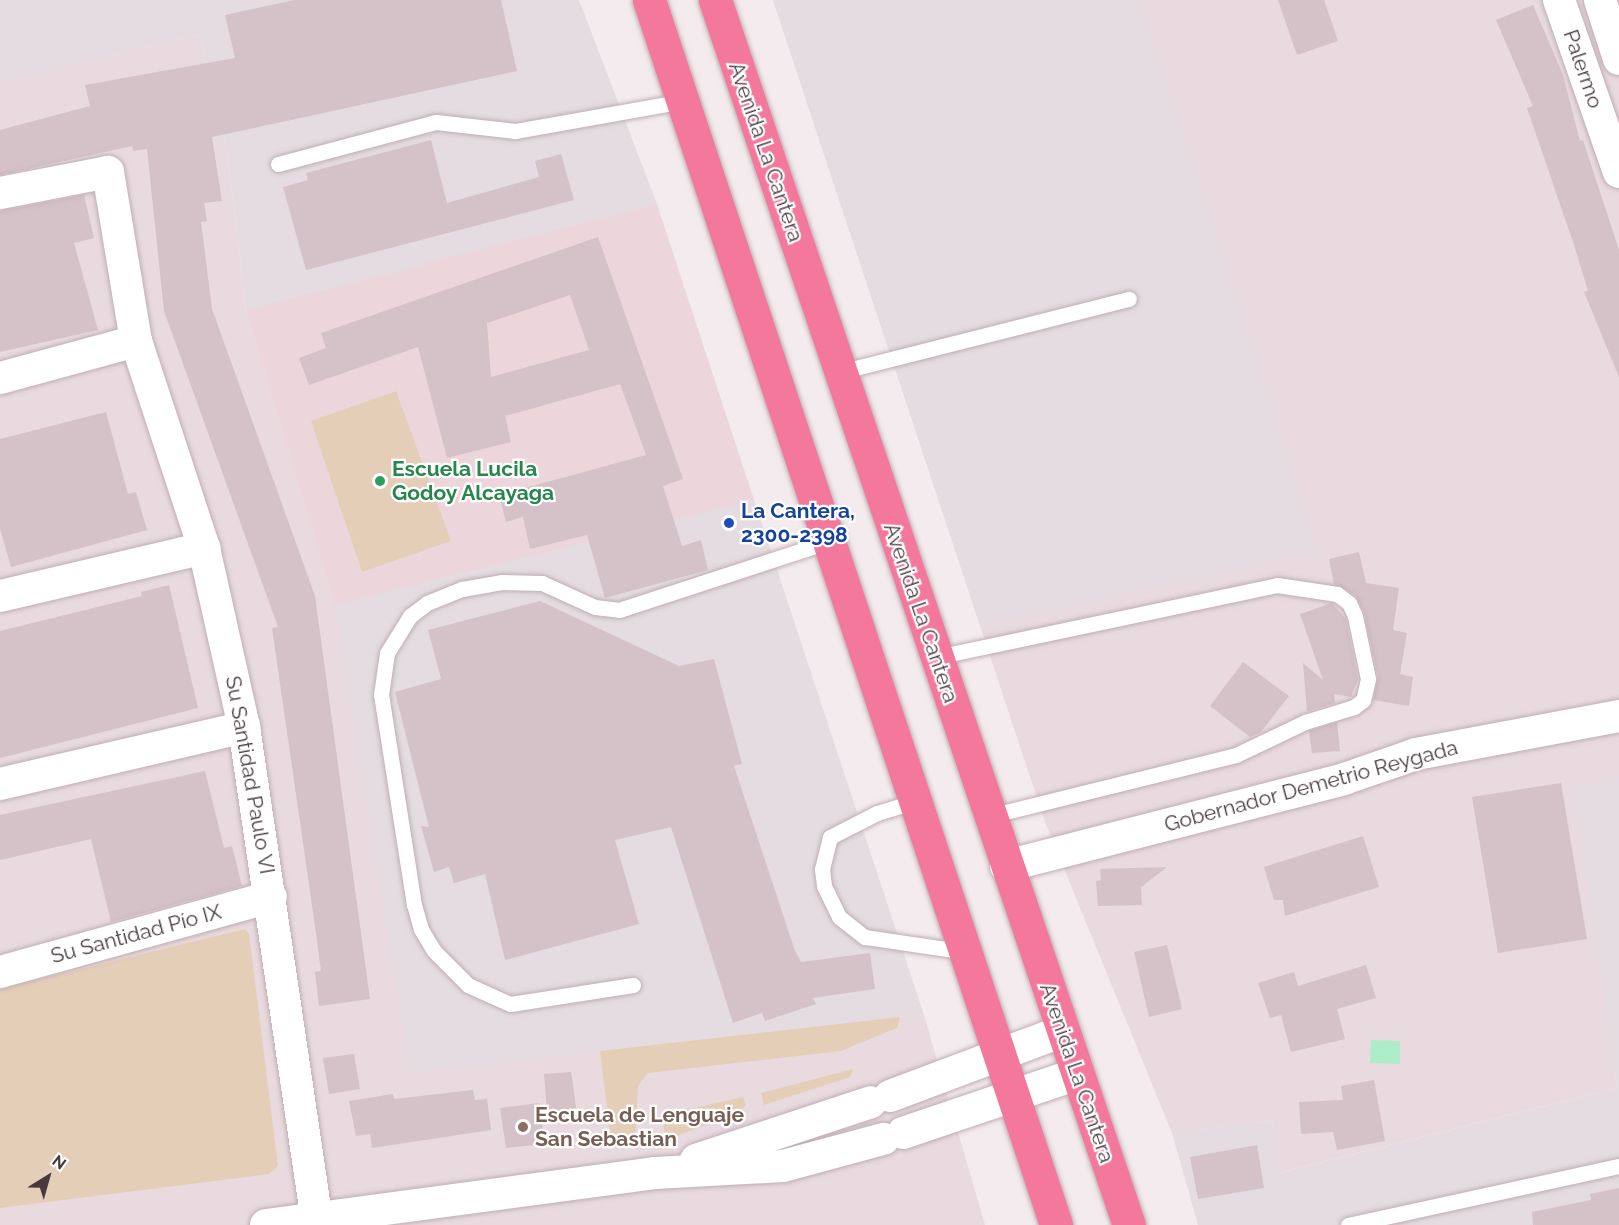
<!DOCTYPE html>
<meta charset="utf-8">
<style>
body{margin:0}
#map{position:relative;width:1619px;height:1225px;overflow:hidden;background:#f4ebee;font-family:Raleway,sans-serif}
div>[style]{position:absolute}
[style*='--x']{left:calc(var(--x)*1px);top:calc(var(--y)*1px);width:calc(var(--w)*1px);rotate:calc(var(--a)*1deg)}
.residential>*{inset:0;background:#e8dade}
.industrial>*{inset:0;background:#e4dce0}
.education>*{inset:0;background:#ecd6dc}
.green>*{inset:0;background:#e5ceb8}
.water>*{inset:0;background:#adecc9}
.building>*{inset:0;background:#d5c1c8}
.roads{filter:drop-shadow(0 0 2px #bfaeb4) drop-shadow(0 0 2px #bfaeb4)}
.lane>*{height:15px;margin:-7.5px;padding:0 7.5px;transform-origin:7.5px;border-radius:7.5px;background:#fff}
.street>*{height:32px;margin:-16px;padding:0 16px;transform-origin:16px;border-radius:16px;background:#fff}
.highway>*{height:33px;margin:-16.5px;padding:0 16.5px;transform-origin:16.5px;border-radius:16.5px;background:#f3789c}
.dots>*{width:16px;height:16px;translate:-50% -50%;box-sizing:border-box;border:3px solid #fff;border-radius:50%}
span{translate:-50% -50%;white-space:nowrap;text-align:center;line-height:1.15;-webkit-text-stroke:4.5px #fff;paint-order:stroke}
.street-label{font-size:21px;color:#48393f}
.leisure-label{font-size:21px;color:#27864d;font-weight:700}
.left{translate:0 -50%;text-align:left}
.transit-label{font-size:21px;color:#164399;font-weight:700}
.education-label{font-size:21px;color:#785e54;font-weight:700}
.north{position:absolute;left:18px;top:1147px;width:60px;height:60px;-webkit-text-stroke:4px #fff;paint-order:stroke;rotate:37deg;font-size:16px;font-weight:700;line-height:24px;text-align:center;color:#48393f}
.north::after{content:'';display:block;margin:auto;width:21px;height:27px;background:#48393f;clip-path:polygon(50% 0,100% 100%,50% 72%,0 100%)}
</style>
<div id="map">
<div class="residential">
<i style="clip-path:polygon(773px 0,1619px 0,1619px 777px,1574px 787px,1617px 1088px,1278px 1173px,1272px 1121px,1172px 1133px,1045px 822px)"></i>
<i style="clip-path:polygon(199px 34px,227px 149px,246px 310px,335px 605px,900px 1017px,924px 1015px,985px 1225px,0 1225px,0 83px)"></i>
</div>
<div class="industrial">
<i style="clip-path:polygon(0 0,579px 0,657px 204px,678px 287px,754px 500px,924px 1015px,410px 1072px,335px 605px,246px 310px,227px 149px,199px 34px,0 83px)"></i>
<i style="clip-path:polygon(773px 0,1140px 0,1318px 551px,980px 625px)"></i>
<i style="clip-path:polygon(1619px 777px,1619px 1225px,1198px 1225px,1172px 1133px,1272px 1121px,1279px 1173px,1617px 1088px,1573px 787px)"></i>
</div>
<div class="education">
<i style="clip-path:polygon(657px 204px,754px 500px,335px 605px,246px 310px)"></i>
</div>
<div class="green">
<i style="clip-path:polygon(396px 391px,451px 541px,362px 572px,311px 421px)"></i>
<i style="clip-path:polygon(245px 929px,249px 934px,278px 1166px,269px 1174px,0 1208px,0 989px)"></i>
<i style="clip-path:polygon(900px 1017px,897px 1028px,841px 1051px,648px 1073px,638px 1086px,635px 1143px,612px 1148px,600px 1051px)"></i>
<i style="clip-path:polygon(853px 1069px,850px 1077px,764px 1105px,761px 1093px)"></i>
<i style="clip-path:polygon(743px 1097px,746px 1105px,737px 1114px,664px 1140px,663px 1115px)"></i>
</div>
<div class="water">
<i style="clip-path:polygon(1371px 1040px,1400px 1041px,1400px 1064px,1370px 1063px)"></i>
</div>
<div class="building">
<i style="clip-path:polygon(294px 0,501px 0,517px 71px,212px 137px,222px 201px,204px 203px,207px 221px,201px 222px,212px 309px,315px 596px,370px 999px,319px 1006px,315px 972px,321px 971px,314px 919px,272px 628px,278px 627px,164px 311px,147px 149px,133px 151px,132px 146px,0 175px,0 130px,90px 106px,85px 85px,235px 58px,225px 15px)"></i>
<i style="clip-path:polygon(1278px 0,1324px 0,1338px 41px,1297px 55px)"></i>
<i style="clip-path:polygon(1533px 5px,1563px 75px,1580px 141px,1583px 140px,1619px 250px,1619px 377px,1584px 292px,1588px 291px,1574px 245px,1527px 108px,1533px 106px,1496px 20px)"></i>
<i style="clip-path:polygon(431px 140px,447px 203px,539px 177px,535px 161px,561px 154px,574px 200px,306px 270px,283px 187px,308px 180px,306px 173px)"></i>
<i style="clip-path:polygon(84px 195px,94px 238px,74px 243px,98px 330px,0 352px,0 211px)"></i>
<i style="clip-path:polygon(evenodd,598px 237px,683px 479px,663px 486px,682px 546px,701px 540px,708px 570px,605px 598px,587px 535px,530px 549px,523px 517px,506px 522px,500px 499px,525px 488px,646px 455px,620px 384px,505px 416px,511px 442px,447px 458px,418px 347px,309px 385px,299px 358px,326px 348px,321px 333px,598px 237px,570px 295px,589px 350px,491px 377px,487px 323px,570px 295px)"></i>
<i style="clip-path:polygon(106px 412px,128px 494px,136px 492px,147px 530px,11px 567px,0 529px,0 439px)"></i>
<i style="clip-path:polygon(1359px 552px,1366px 583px,1399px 588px,1393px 630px,1407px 633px,1400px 674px,1413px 677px,1409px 706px,1373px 700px,1378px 677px,1364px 612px,1355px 595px,1334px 584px,1329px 559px)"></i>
<i style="clip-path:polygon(169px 585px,198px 708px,0 758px,0 631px,142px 596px,141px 592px)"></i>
<i style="clip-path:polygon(540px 601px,679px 666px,714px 659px,742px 764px,734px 766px,795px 951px,801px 962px,870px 953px,875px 989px,813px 998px,816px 1004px,765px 1021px,762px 1013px,733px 1023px,671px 827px,615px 840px,639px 924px,505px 960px,485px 874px,454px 883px,449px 867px,434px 872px,421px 826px,429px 827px,395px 692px,441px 679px,428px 630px)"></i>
<i style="clip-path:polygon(1332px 603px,1346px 619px,1358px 679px,1351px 697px,1334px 694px,1335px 703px,1307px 711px,1303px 663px,1323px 680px,1300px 614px)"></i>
<i style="clip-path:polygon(1243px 662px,1289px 696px,1261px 732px,1250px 737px,1210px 706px)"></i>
<i style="clip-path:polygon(1337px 722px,1340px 751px,1312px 753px,1309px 731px)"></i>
<i style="clip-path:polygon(205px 771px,224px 848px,232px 846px,242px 886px,111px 922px,91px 839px,0 860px,0 815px)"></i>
<i style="clip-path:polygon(1561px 783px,1587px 939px,1498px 953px,1472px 797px)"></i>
<i style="clip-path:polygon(1363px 836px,1379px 887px,1285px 916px,1283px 900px,1274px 900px,1264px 867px)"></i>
<i style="clip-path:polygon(1167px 867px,1141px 887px,1142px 905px,1098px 906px,1096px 881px,1101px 880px,1100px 869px)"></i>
<i style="clip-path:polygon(1167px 945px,1182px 1009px,1149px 1017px,1134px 952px)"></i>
<i style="clip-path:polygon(1366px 965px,1376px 998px,1337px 1009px,1345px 1039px,1291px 1052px,1281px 1015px,1270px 1018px,1258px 983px,1294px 972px,1298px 986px)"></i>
<i style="clip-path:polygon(354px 1054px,360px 1089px,329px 1094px,323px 1058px)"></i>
<i style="clip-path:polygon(571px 1072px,578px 1120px,548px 1122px,544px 1074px)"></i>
<i style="clip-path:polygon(1374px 1080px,1385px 1141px,1337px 1150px,1333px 1132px,1301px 1134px,1299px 1102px,1343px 1100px,1341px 1086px)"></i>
<i style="clip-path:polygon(473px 1090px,475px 1100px,487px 1099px,491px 1130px,372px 1148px,370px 1134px,356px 1136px,349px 1101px,393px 1094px,394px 1099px)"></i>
<i style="clip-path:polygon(539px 1103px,545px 1144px,506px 1148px,500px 1108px)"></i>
<i style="clip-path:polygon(1257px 1145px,1264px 1188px,1198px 1199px,1190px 1157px)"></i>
<i style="clip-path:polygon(1619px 1188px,1619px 1225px,1533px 1225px,1532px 1212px,1591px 1200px,1590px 1194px)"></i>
</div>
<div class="roads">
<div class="lane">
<i style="--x:278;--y:164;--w:163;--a:-14.9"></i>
<i style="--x:436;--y:122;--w:80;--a:6.5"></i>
<i style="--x:515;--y:131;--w:172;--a:-10.1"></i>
<i style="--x:840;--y:372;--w:298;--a:-14.2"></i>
<i style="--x:936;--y:657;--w:349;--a:-11.9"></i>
<i style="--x:1277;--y:585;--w:61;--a:8.5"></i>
<i style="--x:1337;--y:594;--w:15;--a:37"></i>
<i style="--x:1349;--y:603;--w:14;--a:65"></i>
<i style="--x:1355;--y:616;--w:64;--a:78.3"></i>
<i style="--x:1368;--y:679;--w:22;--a:103"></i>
<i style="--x:1363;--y:700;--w:11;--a:142"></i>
<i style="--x:1354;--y:707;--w:51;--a:163"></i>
<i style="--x:1305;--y:722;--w:76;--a:154.4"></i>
<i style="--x:1236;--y:755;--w:254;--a:166.1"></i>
<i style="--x:916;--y:801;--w:41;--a:162.9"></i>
<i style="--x:877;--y:813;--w:53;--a:152.9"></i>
<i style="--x:830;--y:837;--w:33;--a:104"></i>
<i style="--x:822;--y:869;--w:17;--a:83"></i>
<i style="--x:824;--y:886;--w:34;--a:64"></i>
<i style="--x:839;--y:917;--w:33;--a:38"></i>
<i style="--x:865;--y:937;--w:103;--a:8.4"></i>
<i style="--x:633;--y:985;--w:124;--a:171.2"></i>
<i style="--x:510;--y:1004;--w:46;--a:-155.7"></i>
<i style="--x:468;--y:985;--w:48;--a:-135"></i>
<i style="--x:434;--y:951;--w:26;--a:-121"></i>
<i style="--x:421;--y:929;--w:25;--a:-106"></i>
<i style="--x:414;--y:905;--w:213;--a:-98.9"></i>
<i style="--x:381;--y:695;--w:42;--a:-81.9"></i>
<i style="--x:387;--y:653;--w:44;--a:-58.1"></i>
<i style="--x:410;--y:616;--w:21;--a:-37"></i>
<i style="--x:427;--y:603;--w:38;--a:-22"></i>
<i style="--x:462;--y:589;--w:40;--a:-10"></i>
<i style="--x:501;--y:582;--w:41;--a:1.4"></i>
<i style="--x:542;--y:583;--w:58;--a:24.4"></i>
<i style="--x:595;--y:607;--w:24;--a:7"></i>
<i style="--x:619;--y:610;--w:222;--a:-18.1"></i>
<i style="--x:1348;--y:1225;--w:277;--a:-12.3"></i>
</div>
<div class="street">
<i style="--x:1559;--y:0;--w:182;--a:70.8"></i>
<i style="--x:1600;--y:0;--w:62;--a:72.1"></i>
<i style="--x:0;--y:193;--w:110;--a:-11"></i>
<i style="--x:108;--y:172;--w:171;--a:80.6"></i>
<i style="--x:136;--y:341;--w:218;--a:71.8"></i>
<i style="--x:204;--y:548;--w:183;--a:77.4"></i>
<i style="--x:244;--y:727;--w:498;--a:81.6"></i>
<i style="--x:0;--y:378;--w:141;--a:-15.2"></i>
<i style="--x:0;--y:596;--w:210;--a:-13.2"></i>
<i style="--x:0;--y:784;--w:251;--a:-13.1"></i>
<i style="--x:1006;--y:866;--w:349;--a:-14.4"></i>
<i style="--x:1344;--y:779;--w:76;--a:-19.1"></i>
<i style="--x:1416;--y:754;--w:207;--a:-10.6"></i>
<i style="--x:0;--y:972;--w:281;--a:-15.5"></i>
<i style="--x:890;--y:1096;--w:185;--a:-20.6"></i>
<i style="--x:903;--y:1133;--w:184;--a:-18.7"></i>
<i style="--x:696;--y:1160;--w:184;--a:-18.3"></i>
<i style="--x:266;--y:1225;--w:392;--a:-7.6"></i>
<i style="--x:655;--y:1173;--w:128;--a:-3.1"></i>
<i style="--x:783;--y:1166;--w:104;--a:-15.1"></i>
</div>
<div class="highway">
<i style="--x:649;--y:0;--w:1291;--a:71.62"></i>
<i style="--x:715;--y:0;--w:1293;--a:71.33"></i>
</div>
</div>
<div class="dots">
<i style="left:380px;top:481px;background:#2e9e5b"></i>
<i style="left:729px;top:523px;background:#1a4fb4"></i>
<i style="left:523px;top:1127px;background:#8d6e63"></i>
</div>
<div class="street-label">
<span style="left:1583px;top:69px;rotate:71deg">Palermo</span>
<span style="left:766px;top:152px;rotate:71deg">Avenida La Cantera</span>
<span style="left:921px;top:613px;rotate:71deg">Avenida La Cantera</span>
<span style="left:250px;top:775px;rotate:80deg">Su Santidad Paulo VI</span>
<span style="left:1311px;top:786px;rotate:-15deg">Gobernador Demetrio Reygada</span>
<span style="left:136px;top:934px;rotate:-15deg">Su Santidad Pío IX</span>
<span style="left:1077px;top:1073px;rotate:71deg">Avenida La Cantera</span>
</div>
<div class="leisure-label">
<span class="left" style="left:392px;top:481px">Escuela Lucila<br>Godoy Alcayaga</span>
</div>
<div class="transit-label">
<span class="left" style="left:741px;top:523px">La Cantera,<br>2300-2398</span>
</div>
<div class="education-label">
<span class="left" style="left:535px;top:1127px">Escuela de Lenguaje<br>San Sebastian</span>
</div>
<div class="north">N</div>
</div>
